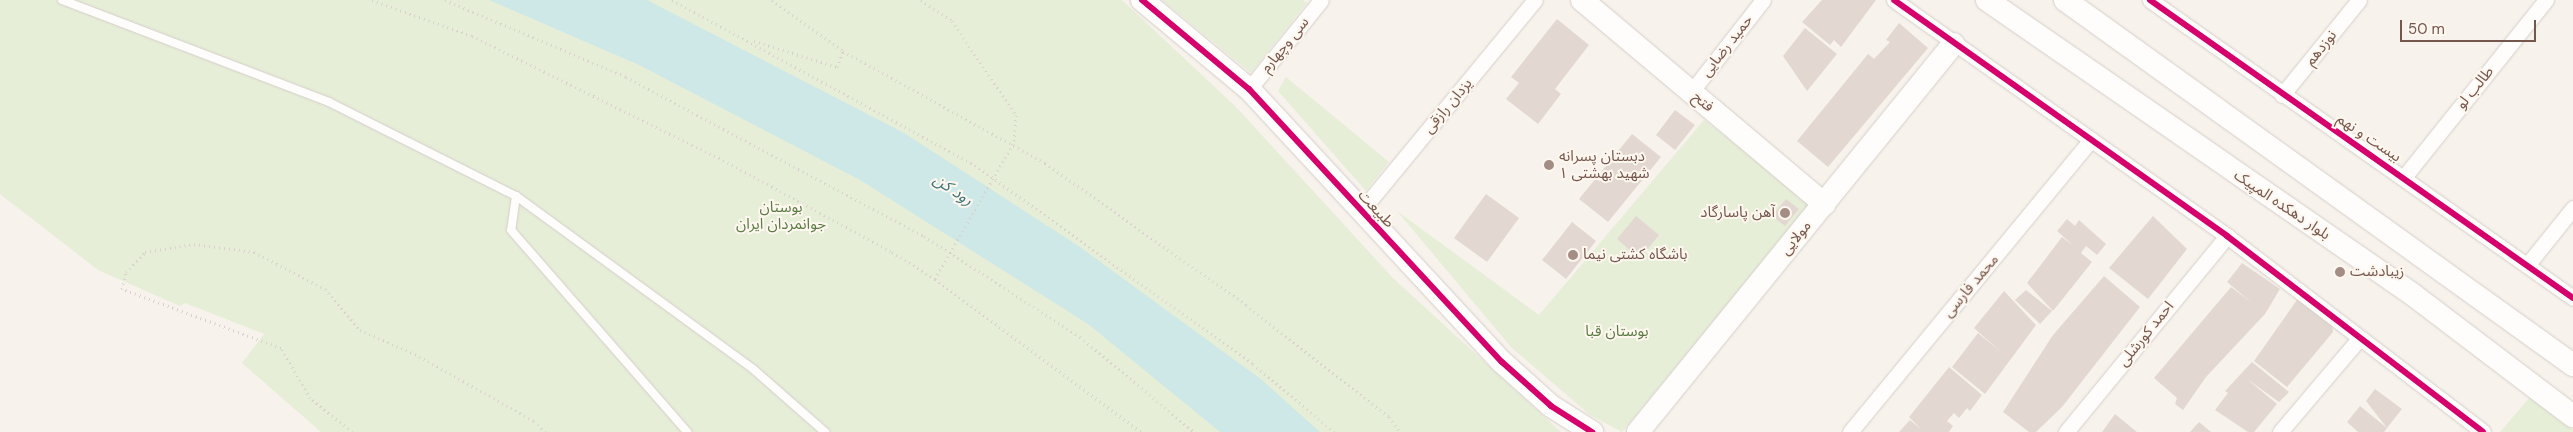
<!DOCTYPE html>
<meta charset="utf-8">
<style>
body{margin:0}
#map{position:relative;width:2573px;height:432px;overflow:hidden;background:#f7f2ec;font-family:"DM Sans","Noto Sans Arabic",sans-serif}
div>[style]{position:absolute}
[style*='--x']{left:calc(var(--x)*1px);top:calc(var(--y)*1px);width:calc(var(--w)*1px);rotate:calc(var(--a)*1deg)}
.green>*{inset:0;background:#e6eed8}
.water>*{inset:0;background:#cee8e7}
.building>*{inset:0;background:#e2d8d1}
.path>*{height:3px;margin-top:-1.5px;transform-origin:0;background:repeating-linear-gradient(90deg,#dad1cf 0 1px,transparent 0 5px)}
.roads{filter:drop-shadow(0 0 1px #d6cec9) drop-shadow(0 0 1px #d6cec9)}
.lane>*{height:8px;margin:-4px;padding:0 4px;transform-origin:4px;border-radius:4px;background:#fefdfc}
.street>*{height:15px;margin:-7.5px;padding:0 7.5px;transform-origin:7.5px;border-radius:7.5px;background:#fefdfc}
.secondary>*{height:22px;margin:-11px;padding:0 11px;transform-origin:11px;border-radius:11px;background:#fefdfc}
.path-bridge>*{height:3px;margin-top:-1.5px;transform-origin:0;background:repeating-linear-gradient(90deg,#dad1cf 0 1px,transparent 0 5px)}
.cycleway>*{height:6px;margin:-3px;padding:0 3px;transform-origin:3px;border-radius:3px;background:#d6006c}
.dots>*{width:14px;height:14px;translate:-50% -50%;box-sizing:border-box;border:2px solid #fef7ef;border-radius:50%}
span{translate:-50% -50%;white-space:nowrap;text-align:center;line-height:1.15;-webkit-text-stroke:4px #fef7ef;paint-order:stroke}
.street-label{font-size:15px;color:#76574d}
.poi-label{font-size:15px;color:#76574d}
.left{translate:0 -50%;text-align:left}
.right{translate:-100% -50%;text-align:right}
.park-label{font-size:15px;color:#5a7b44}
.water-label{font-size:16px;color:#40767a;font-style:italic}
.scale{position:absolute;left:2400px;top:20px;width:136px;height:22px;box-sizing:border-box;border:2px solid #76574d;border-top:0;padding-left:6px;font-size:15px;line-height:18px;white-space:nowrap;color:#76574d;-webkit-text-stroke:4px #fef7ef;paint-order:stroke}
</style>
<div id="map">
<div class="green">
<i style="clip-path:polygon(0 0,1122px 0,1236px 107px,1393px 278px,1561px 432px,321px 432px,242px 363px,264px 334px,185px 303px,180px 306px,98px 270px,0 194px)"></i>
<i style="clip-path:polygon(1162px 0,1303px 0,1307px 3px,1251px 73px)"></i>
<i style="clip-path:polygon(1286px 77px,1389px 162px,1366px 191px,1278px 91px)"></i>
<i style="clip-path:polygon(1704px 120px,1812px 203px,1622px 432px,1590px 415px,1511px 347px,1397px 211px,1539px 315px)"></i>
<i style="clip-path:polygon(2530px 397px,2573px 430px,2573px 432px,2500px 432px)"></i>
</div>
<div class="water">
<i style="clip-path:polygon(489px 0,647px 0,904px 133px,1080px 247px,1262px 380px,1320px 432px,1220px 432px,1088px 324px,860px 180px,639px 65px)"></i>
</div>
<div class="building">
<i style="clip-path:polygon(1822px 0,1876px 0,1841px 47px,1834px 40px,1830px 45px,1802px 22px)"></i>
<i style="clip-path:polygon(1557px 19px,1589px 45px,1555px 89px,1561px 94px,1538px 124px,1506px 99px,1519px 83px,1511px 77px)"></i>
<i style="clip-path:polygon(1899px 23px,1928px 48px,1828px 167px,1797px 141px,1868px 54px,1874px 59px,1890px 42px,1886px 40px)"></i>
<i style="clip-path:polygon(1805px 28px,1837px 54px,1807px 91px,1783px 56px)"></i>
<i style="clip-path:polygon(1675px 110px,1695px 125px,1675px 150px,1656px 135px)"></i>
<i style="clip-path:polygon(1632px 134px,1661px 157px,1608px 222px,1579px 199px)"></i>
<i style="clip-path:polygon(1486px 194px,1519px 218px,1487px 262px,1454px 238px)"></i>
<i style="clip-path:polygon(1786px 199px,1799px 209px,1785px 226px,1772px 216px)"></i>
<i style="clip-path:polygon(1636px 216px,1659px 235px,1640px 259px,1617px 239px)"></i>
<i style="clip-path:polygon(2153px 216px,2187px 249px,2148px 299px,2109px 268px)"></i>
<i style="clip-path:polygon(2067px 219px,2075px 226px,2079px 220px,2106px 244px,2097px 255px,2086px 246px,2081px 253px,2092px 262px,2053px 311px,2027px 283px,2062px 237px,2074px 246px,2057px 231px)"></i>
<i style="clip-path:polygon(1572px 222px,1596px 241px,1566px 279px,1542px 260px)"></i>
<i style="clip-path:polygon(2242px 263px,2280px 289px,2265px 314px,2206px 377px,2183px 410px,2175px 404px,2177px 398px,2154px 378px,2231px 287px,2252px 303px,2227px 282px)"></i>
<i style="clip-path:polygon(2104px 276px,2140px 307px,2062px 407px,2036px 432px,2029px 432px,2003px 412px,2053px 335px)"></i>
<i style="clip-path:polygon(2026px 290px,2052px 311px,2040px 324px,2015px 300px)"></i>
<i style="clip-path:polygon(2004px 291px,2036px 325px,1985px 394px,1952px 367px,1978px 333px,2001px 352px,1974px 328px)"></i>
<i style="clip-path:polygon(2299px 297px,2331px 321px,2333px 332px,2287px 387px,2254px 361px)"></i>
<i style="clip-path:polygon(2252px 362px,2289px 392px,2279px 402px,2247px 379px,2277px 404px,2254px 432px,2248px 432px,2215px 410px,2228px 393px,2225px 391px)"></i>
<i style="clip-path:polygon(1949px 367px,1982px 395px,1970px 411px,1967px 408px,1959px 418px,1954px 413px,1947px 421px,1953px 426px,1949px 432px,1899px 432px,1910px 420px,1922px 430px,1909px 417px)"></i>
<i style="clip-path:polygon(2375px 389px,2402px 409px,2387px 428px,2384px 432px,2358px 432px,2347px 422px,2360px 406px,2387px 428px,2366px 401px)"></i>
<i style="clip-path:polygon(2115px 414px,2137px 432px,2102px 432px)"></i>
<i style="clip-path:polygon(2199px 422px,2211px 432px,2190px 432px)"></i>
</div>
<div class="path">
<i style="--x:372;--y:0;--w:106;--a:19.8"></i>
<i style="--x:472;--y:36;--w:280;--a:26.3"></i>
<i style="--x:723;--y:160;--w:192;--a:28.6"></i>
<i style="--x:892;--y:252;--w:51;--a:32.1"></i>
<i style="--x:935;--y:279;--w:257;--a:36.6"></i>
<i style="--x:445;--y:0;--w:197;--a:23"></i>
<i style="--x:626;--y:77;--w:338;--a:28.1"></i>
<i style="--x:924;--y:236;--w:186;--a:32.9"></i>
<i style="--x:1080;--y:337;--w:148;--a:39.8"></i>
<i style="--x:672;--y:0;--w:345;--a:28.6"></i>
<i style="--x:975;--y:165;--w:342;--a:35.6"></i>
<i style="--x:1253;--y:364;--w:106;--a:40"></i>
<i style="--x:772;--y:0;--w:87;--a:35.7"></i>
<i style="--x:843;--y:51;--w:231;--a:29"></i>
<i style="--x:1045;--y:163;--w:246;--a:35.2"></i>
<i style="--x:1246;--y:305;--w:182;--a:38.1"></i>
<i style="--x:1389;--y:417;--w:19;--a:54"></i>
<i style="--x:921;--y:0;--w:37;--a:34"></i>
<i style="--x:952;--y:21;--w:114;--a:55.8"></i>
<i style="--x:1016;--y:115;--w:27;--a:94"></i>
<i style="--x:754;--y:41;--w:87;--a:17.4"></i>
<i style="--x:837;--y:67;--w:17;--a:-69"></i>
<i style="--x:352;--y:432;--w:54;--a:-141"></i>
<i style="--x:310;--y:398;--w:58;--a:-120.1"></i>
<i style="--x:281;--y:348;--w:170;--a:-159.6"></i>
<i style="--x:122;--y:289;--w:17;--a:-77"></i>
<i style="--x:126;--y:272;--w:28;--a:-46"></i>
<i style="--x:145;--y:252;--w:50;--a:-9.3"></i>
<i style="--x:194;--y:244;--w:61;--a:7.6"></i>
<i style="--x:254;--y:252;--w:80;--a:27.5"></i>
<i style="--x:325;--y:289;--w:54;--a:49.5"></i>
<i style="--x:360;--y:330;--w:60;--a:23.6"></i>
<i style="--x:415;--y:354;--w:137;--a:29.4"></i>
<i style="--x:534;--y:421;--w:16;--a:45"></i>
</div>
<div class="roads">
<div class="lane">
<i style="--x:62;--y:0;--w:286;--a:20.9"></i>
<i style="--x:329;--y:102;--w:209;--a:26.7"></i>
<i style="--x:516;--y:196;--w:293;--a:36.1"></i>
<i style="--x:753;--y:369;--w:96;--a:41.2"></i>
<i style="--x:516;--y:196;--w:34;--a:98"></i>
<i style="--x:511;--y:230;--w:268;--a:48.9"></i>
</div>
<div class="street">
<i style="--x:1894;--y:0;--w:408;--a:35.3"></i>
<i style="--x:2227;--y:236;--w:322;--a:37.4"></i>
<i style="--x:2150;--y:0;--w:517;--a:35.16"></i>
<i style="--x:1249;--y:89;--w:114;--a:-51"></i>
<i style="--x:1691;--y:92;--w:117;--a:-52"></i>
<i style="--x:2282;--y:95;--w:122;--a:-51"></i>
<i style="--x:2404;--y:177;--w:227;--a:-51.3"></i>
<i style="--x:1361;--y:211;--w:273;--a:-50.5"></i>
<i style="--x:2528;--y:264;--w:72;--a:-51.2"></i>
<i style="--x:1850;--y:432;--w:379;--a:-50.5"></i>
<i style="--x:2066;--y:432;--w:254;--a:-50.6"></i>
<i style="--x:2280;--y:432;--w:122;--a:-49.7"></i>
</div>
<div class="secondary">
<i style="--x:1142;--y:0;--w:139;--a:39.8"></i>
<i style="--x:1249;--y:89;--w:372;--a:47.2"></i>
<i style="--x:1502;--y:362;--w:66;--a:41.9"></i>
<i style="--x:1551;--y:406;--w:49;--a:32.4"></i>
<i style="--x:1582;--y:0;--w:317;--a:40.1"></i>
<i style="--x:1987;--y:0;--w:517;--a:34.67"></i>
<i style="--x:2412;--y:294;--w:202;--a:37.2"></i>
<i style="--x:2065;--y:0;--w:626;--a:35.7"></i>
<i style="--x:1638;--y:432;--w:500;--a:-50.9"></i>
</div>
</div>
<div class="path-bridge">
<i style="--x:935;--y:279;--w:158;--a:-60"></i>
</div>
<div class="cycleway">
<i style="--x:1142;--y:0;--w:139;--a:39.8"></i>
<i style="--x:1249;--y:89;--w:372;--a:47.2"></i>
<i style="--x:1502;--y:362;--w:66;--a:41.9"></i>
<i style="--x:1551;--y:406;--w:49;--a:32.4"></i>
<i style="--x:1894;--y:0;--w:408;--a:35.3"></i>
<i style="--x:2227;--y:236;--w:322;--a:37.4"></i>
<i style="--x:2150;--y:0;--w:517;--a:35.16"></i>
</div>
<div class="dots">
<i style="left:1549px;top:165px;background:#a38d85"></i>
<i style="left:1785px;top:213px;background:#a38d85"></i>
<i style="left:1573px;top:255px;background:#a38d85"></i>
<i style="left:2340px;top:272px;background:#a38d85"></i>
</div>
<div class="street-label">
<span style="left:1285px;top:45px;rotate:-51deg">سی وچهارم</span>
<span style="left:1727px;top:46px;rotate:-52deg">حمید رضایی</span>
<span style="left:2321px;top:48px;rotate:-51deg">نوزدهم</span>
<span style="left:2475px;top:88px;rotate:-51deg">طالب لو</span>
<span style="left:1703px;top:102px;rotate:40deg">فتح</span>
<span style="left:1448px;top:106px;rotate:-50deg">یزدان رازقی</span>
<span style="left:2369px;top:138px;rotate:34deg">بیست و نهم</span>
<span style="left:2282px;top:205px;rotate:34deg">بلوار دهکده المپیک</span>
<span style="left:1376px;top:209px;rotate:47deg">طبیعت</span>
<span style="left:1796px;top:238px;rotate:-51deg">مولایی</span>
<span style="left:1971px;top:286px;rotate:-50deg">محمد فارسی</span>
<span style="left:2146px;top:334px;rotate:-51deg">احمد کورشلی</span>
</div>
<div class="poi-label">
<span class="left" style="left:1559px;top:165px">دبستان پسرانه<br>شهید بهشتی ۱</span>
<span class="right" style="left:1775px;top:213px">آهن پاسارگاد</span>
<span class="left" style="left:1583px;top:255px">باشگاه کشتی نیما</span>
<span class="left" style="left:2350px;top:272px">زیبادشت</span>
</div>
<div class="park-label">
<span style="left:781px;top:216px">بوستان<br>جوانمردان ایران</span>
<span style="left:1617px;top:332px">بوستان قبا</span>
</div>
<div class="water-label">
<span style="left:953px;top:190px;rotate:34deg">رود کن</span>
</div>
<div class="scale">50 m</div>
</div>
